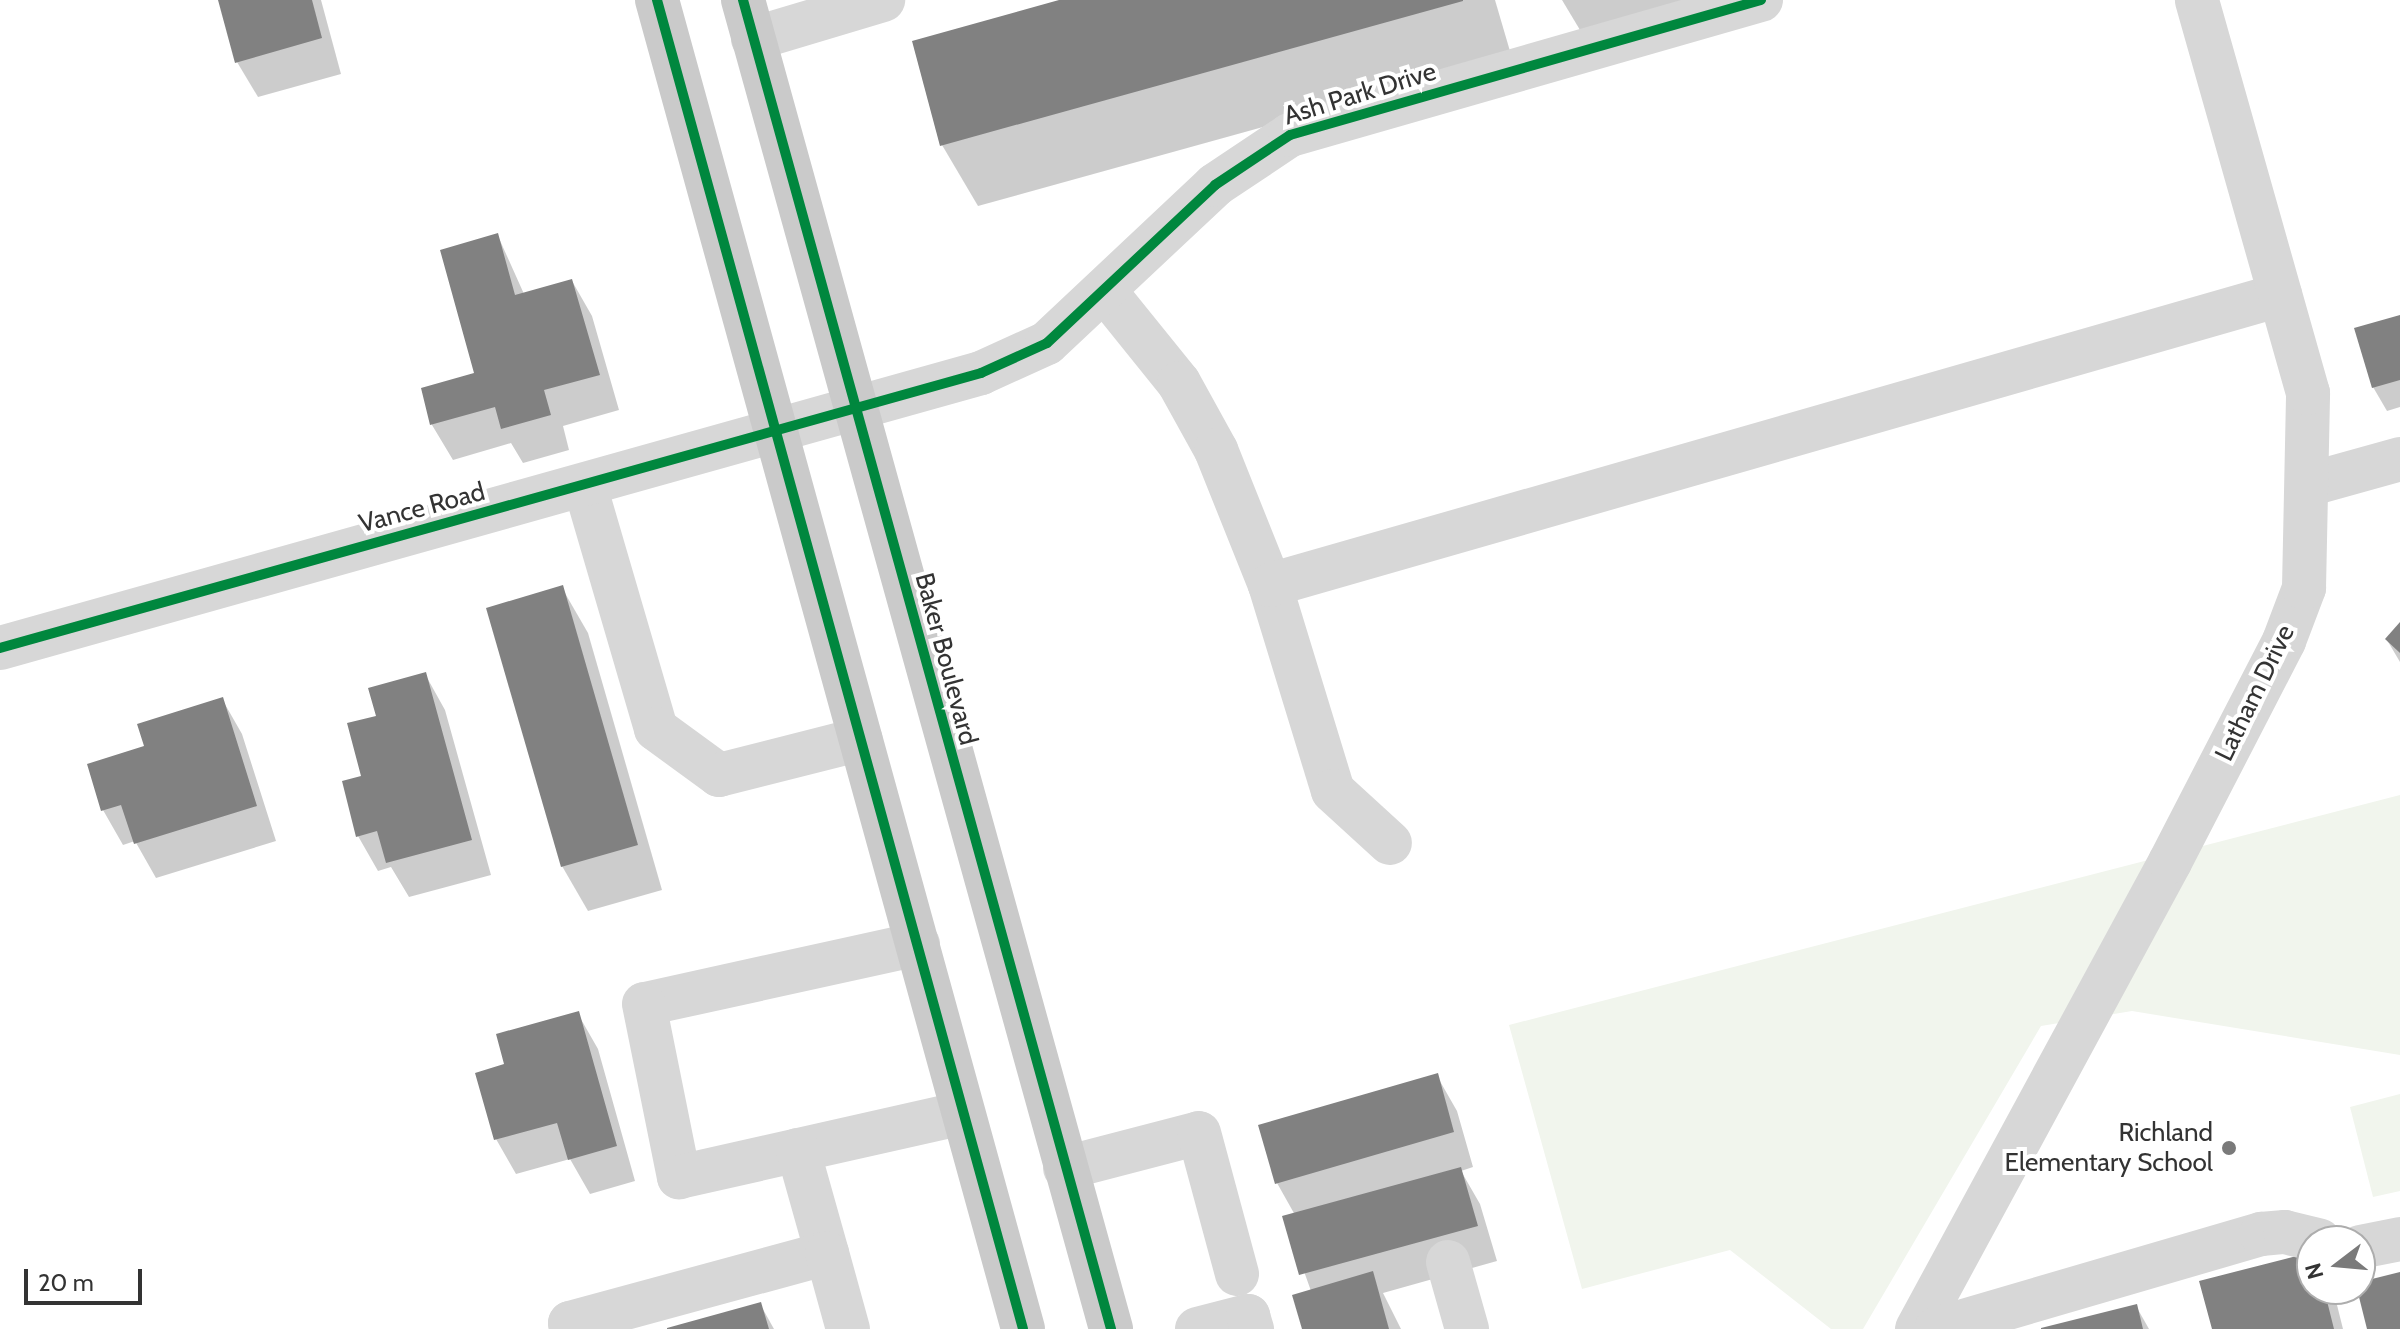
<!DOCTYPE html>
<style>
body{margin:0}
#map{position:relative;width:2400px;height:1329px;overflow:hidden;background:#fff;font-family:Cabin,sans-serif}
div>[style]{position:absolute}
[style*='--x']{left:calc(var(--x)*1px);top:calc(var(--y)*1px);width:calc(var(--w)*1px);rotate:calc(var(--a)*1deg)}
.green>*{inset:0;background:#f1f5ed}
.shadow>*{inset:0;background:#0003}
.building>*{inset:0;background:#818181}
.minor>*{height:44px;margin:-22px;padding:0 22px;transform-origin:22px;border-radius:22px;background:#d7d7d7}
.major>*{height:44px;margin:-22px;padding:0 22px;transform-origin:22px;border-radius:22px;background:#cacaca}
.cycleway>*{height:10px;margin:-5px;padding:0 5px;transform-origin:5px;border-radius:5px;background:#00873e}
.dots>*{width:22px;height:22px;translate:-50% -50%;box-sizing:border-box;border:4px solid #fff;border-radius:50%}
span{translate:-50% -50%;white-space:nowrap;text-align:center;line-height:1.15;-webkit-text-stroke:8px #fff;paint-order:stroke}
.street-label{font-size:26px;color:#333}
.poi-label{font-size:26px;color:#333}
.right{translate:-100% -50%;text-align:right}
.north{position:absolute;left:2296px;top:1225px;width:80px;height:80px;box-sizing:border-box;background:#fff;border:2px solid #adadad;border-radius:50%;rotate:254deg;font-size:22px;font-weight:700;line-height:32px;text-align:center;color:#333}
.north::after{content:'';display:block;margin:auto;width:28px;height:36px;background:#7a7a7a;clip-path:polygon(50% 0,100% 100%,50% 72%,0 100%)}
.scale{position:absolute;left:24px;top:1269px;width:118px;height:36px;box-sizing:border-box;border:4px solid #333;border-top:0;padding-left:10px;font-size:24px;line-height:28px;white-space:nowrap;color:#333;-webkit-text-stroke:6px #fff;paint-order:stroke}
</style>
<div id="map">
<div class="green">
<i style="clip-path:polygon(2400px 795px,2400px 1055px,2132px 1011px,2041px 1026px,1863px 1329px,1831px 1329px,1730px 1250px,1582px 1289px,1509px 1025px)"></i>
<i style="clip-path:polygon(2400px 1094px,2400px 1191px,2373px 1197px,2350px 1107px)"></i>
</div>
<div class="shadow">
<i style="clip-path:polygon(220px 0,321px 0,341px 74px,258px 97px,237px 62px)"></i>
<i style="clip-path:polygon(1067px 0,1495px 0,1512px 58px,978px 206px,942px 145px)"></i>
<i style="clip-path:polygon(1562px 0,1712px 0,1583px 35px)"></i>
<i style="clip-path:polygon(498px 236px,524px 294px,572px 281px,592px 316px,619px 410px,563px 426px,569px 450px,523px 463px,511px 443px,453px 460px,432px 425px,423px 390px,477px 374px)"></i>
<i style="clip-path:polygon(2400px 317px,2400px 407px,2387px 411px,2373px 387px)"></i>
<i style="clip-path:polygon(562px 588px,588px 633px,662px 890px,588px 911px,562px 866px)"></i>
<i style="clip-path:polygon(2400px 625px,2400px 662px,2387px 640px)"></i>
<i style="clip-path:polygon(425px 674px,445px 710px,491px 875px,409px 897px,391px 867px,378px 871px,358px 836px,363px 777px)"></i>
<i style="clip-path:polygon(222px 699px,242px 734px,276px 841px,156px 878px,135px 841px,123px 845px,103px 810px,146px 748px)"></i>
<i style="clip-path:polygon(578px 1014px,598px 1049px,635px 1181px,590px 1194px,570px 1159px,516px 1174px,496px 1139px,507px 1066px)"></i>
<i style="clip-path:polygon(1437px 1076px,1457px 1111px,1473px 1167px,1461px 1171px,1480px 1204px,1497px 1261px,1383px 1293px,1401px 1329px,1304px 1329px,1311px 1291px,1285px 1218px,1295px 1215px,1277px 1183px)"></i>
<i style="clip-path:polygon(2312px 1289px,2333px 1289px,2343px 1329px,2214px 1329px)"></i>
<i style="clip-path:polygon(760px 1304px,774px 1329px,671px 1329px)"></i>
<i style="clip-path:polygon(2136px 1306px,2149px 1329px,2045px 1329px)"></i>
</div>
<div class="building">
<i style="clip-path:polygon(218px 0,312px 0,322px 38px,235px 63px)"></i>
<i style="clip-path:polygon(1059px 0,1463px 0,1463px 1px,940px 146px,912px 41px)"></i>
<i style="clip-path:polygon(498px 233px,515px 295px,572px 279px,600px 375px,544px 390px,551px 415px,501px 429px,495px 407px,430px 425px,421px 388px,474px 373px,440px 250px)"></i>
<i style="clip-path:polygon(2400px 315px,2400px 380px,2372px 388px,2354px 328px)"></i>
<i style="clip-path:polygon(563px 585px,638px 845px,561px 867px,486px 608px)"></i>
<i style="clip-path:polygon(2400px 622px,2400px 653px,2385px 639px)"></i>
<i style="clip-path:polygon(426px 672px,472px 840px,386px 863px,377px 831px,356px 837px,342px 781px,361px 776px,347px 723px,376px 716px,368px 688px)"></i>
<i style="clip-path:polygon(223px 697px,257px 806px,134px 844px,121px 805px,101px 811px,87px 764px,144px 746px,137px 724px)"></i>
<i style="clip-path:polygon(579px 1011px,617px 1146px,568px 1160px,557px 1123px,494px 1140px,475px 1073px,504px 1064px,496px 1034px)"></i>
<i style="clip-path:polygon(1438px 1073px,1454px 1132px,1275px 1184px,1258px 1125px)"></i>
<i style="clip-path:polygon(1461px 1167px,1478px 1226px,1299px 1275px,1282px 1216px)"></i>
<i style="clip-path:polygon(2312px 1252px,2312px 1289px,2324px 1289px,2334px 1329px,2212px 1329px,2199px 1281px)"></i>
<i style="clip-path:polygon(1373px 1271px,1389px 1329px,1302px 1329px,1292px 1295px)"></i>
<i style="clip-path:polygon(2400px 1272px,2400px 1329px,2367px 1329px,2357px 1289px,2360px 1282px)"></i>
<i style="clip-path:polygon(761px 1302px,769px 1329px,667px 1329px,667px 1328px)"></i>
<i style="clip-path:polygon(2137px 1304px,2143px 1329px,2041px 1329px,2041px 1328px)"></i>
</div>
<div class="minor">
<i style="--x:753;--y:39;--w:136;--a:-16.7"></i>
<i style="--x:1104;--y:290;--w:119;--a:51.1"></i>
<i style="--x:1179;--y:383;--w:77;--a:61.1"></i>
<i style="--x:1216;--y:450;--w:145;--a:68.2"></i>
<i style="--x:1270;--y:585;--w:215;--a:73"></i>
<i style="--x:1333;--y:791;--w:77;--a:42.4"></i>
<i style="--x:2307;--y:485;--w:97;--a:-15.6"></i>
<i style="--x:585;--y:486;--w:253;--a:73.7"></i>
<i style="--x:656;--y:729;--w:78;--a:36.1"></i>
<i style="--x:719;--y:775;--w:146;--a:-14.2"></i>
<i style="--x:1270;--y:585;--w:1051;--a:-16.02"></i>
<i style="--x:0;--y:648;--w:1019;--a:-15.66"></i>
<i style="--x:981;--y:373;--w:72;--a:-24.4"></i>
<i style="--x:1047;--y:343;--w:231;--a:-43.2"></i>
<i style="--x:1215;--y:185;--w:90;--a:-33.7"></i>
<i style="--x:1290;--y:135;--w:490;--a:-16"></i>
<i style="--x:918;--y:944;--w:280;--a:167.6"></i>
<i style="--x:644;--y:1004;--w:177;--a:78.6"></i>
<i style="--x:679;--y:1177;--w:291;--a:-12.7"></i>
<i style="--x:798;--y:1150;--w:107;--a:74.3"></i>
<i style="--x:1065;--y:1168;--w:138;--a:-14.6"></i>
<i style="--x:1199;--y:1133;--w:146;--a:74.9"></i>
<i style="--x:2360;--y:1247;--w:41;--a:-11.3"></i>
<i style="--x:1448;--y:1262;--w:70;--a:74.2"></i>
<i style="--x:571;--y:1329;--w:6;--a:-99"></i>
<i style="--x:570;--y:1323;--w:266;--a:-15.2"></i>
<i style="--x:827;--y:1253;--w:79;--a:74.6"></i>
<i style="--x:1197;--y:1329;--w:53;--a:-14.3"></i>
<i style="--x:1248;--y:1316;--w:14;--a:73"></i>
<i style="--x:1917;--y:1329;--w:531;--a:-61.55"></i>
<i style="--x:2170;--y:862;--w:249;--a:-62.7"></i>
<i style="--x:2284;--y:641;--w:57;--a:-69.3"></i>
<i style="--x:2304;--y:588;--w:195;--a:-88.8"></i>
<i style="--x:2308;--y:393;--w:408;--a:-105.8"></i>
<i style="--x:1936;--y:1329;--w:339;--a:-16.3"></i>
<i style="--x:2261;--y:1234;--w:24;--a:-5"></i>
<i style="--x:2285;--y:1232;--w:36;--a:14"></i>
</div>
<div class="major">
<i style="--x:657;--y:0;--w:1378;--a:74.6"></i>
<i style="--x:743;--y:0;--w:1379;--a:74.52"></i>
</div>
<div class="cycleway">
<i style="--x:657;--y:0;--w:1378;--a:74.6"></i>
<i style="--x:743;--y:0;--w:1379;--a:74.52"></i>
<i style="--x:0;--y:648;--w:1019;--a:-15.66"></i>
<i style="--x:981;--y:373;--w:72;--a:-24.4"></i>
<i style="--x:1047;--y:343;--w:231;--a:-43.2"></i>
<i style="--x:1215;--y:185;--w:90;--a:-33.7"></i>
<i style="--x:1290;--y:135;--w:490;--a:-16"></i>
</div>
<div class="dots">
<i style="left:2229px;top:1148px;background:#7a7a7a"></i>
</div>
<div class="street-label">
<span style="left:1360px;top:94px;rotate:-17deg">Ash Park Drive</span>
<span style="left:422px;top:508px;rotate:-15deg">Vance Road</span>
<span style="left:946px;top:659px;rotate:75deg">Baker Boulevard</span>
<span style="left:2255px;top:693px;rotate:-64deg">Latham Drive</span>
</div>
<div class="poi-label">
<span class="right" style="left:2213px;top:1148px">Richland<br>Elementary School</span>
</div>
<div class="north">N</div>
<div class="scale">20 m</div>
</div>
